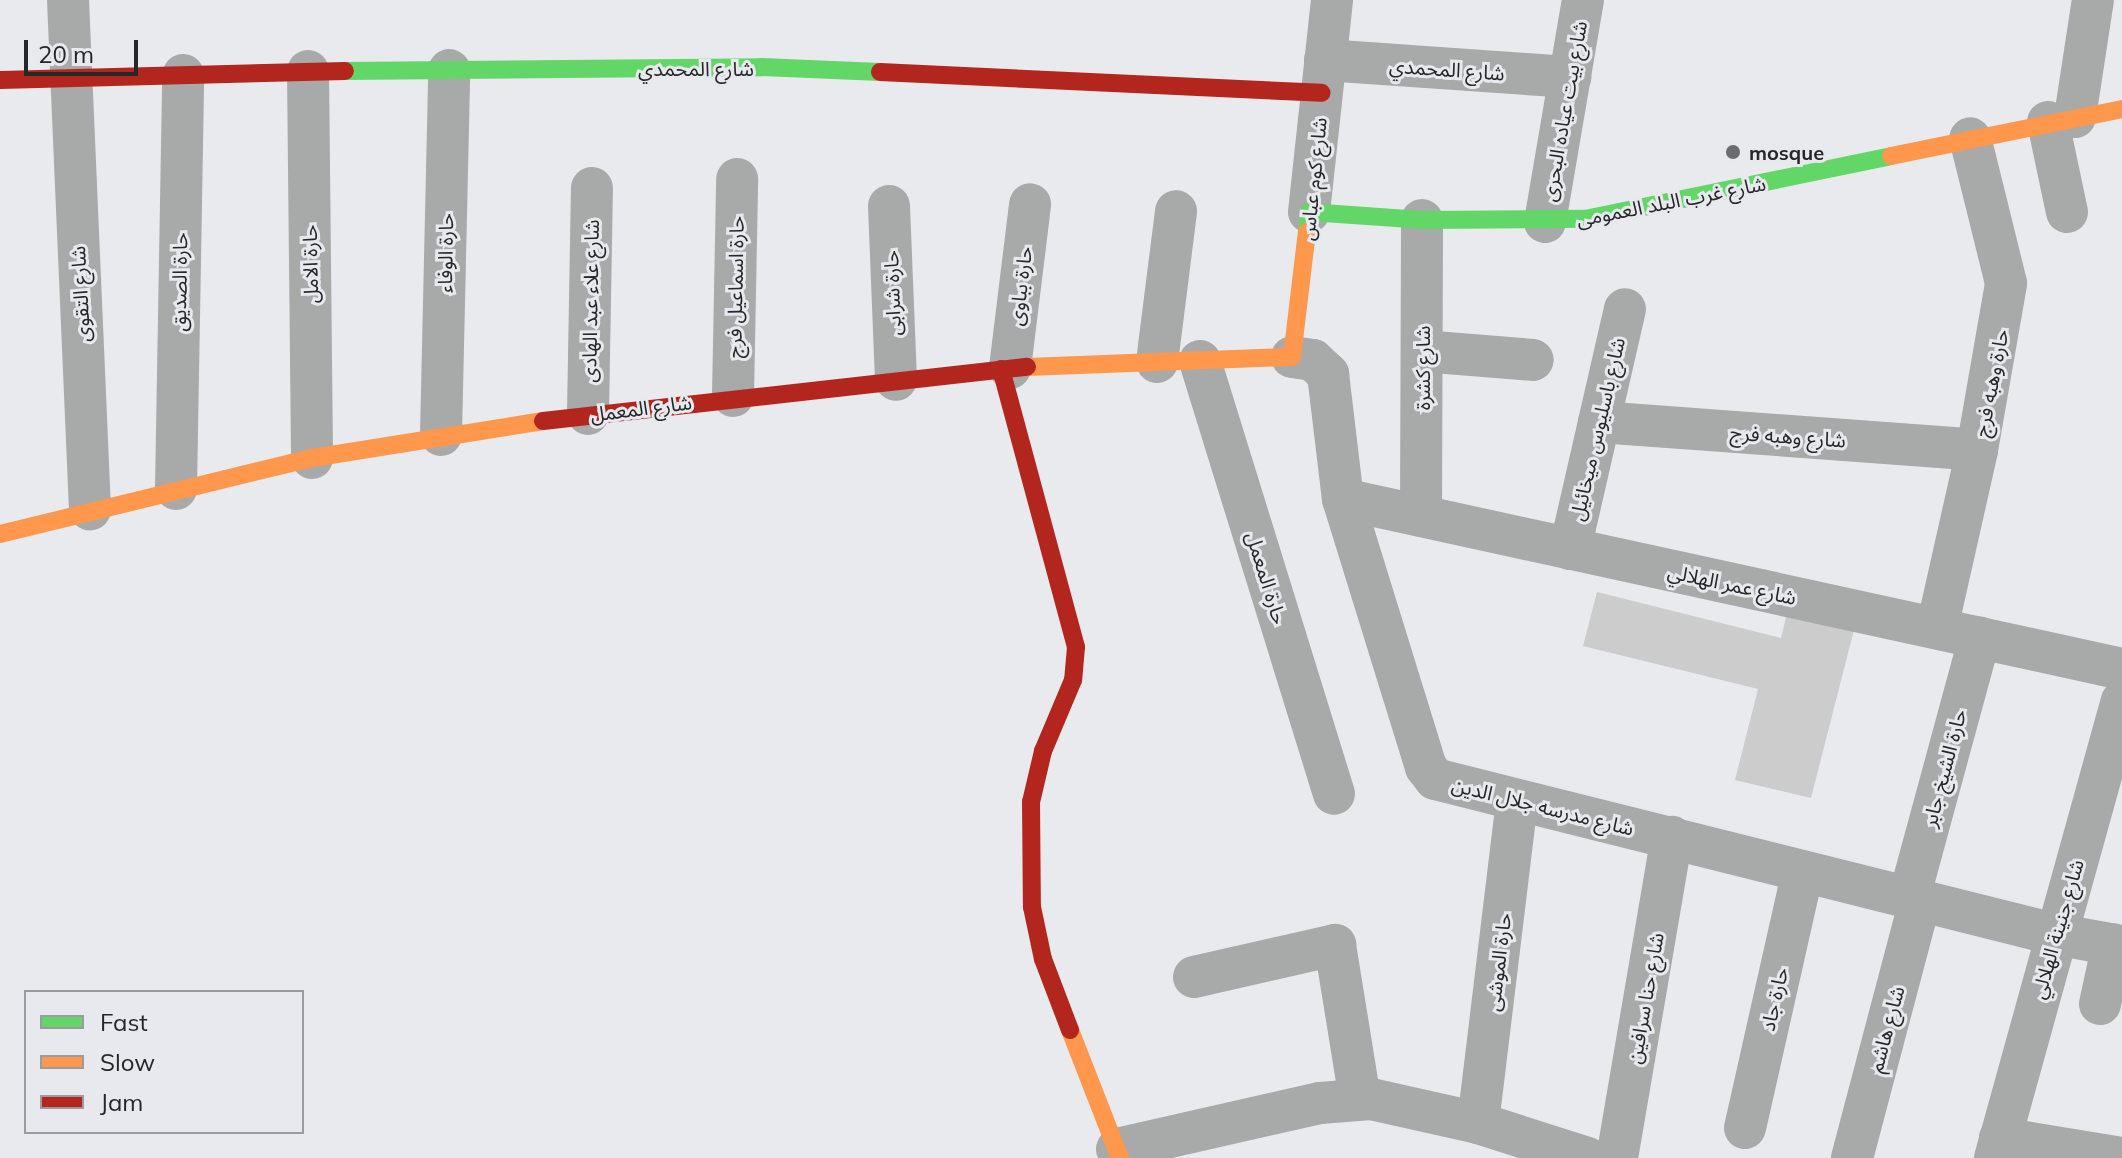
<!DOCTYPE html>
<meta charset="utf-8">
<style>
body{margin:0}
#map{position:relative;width:2122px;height:1158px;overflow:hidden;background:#e9eaed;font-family:Mulish,"Noto Sans Arabic",sans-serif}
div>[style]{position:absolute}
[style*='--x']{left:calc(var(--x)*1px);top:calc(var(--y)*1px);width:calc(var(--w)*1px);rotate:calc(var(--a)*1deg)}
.building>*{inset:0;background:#cdcccd}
.street>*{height:42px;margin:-21px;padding:0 21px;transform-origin:21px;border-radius:21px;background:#a8a9a9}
.fast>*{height:18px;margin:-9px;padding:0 9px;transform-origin:9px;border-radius:9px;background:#63d668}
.slow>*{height:18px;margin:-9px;padding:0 9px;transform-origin:9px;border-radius:9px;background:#ff974d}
.jam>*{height:18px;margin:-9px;padding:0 9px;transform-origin:9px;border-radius:9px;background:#b3261e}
.dots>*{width:22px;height:22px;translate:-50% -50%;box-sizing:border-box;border:4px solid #e8e9ee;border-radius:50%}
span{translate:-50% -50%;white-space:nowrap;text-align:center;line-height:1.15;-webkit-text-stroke:6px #e8e9ee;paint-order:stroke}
.street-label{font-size:20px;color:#262728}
.poi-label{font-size:20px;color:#262728;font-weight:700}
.left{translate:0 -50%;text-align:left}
.legend{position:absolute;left:24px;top:990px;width:280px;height:144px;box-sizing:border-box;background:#e8e9ee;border:2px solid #9a9b9f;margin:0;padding:10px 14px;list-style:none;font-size:24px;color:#262728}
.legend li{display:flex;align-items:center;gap:16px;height:40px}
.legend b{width:40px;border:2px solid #9a9b9f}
.scale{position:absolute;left:24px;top:40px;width:114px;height:36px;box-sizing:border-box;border:4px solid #262728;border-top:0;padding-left:10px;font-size:24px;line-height:28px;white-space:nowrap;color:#262728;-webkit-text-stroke:6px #e8e9ee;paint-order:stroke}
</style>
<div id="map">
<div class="building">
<i style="clip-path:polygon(1597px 592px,1781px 638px,1790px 601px,1857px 618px,1811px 798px,1735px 780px,1758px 689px,1583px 646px)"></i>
</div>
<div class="street">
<i style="--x:68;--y:0;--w:510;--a:87.53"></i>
<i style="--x:1325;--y:60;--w:246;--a:4"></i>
<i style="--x:308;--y:71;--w:387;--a:89.4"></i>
<i style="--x:2075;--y:117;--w:118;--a:-81.3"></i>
<i style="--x:2048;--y:122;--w:92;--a:78.1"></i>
<i style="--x:889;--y:206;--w:174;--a:87.7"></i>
<i style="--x:1309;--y:212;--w:213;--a:-83.8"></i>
<i style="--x:1545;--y:222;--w:225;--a:-80.3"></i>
<i style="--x:1422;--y:351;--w:111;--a:4.6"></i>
<i style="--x:1292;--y:357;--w:21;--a:8"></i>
<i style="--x:1313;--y:360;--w:21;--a:43"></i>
<i style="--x:1328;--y:374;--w:126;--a:83.2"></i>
<i style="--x:1343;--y:499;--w:281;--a:72.8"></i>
<i style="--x:1426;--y:767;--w:15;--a:53"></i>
<i style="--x:1435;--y:779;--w:638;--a:14.06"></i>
<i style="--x:2054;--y:934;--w:69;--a:10"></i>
<i style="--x:1200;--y:361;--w:453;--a:72.8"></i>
<i style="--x:1157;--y:362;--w:152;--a:-82.8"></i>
<i style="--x:1010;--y:368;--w:165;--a:-83"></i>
<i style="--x:733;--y:396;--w:217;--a:-88.9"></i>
<i style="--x:588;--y:414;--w:226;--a:-89"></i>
<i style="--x:1599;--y:422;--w:379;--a:4.2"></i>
<i style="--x:441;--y:435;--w:365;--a:-88.7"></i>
<i style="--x:176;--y:489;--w:414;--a:-89"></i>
<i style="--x:1343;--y:499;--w:797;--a:12.31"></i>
<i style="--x:1421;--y:516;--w:296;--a:-89.8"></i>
<i style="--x:1570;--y:549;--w:246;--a:-77.1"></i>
<i style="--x:1937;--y:628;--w:182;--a:-77.3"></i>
<i style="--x:1977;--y:450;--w:169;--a:-80.1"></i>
<i style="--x:2006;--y:283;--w:149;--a:-103.9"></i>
<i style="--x:1909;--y:898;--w:270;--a:-74.8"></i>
<i style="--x:1194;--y:977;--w:145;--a:-12.8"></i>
<i style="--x:1335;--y:945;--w:156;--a:80.8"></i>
<i style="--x:2100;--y:1004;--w:61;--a:-77.8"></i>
<i style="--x:1478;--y:1123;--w:325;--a:-83.1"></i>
<i style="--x:1745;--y:1128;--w:263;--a:-77.3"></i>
<i style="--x:2000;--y:1138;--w:124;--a:9.3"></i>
<i style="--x:1117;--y:1149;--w:208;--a:-12.8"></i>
<i style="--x:1320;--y:1103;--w:51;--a:-4.5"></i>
<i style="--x:1371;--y:1099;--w:110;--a:12.6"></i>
<i style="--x:1478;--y:1123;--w:115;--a:17.7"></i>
<i style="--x:1617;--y:1158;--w:326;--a:-80.3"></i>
<i style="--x:1852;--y:1158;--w:266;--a:-75.2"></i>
<i style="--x:1995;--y:1158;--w:474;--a:-74.5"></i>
</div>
<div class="fast">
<i style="--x:345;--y:71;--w:417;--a:-0.5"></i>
<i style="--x:762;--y:67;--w:118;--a:2.4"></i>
<i style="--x:1307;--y:232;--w:20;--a:-84"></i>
<i style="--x:1309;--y:212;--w:113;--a:4"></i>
<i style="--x:1422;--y:220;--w:163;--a:-0.4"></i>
<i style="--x:1585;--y:219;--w:312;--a:-11.6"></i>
</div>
<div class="slow">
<i style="--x:1891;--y:156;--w:236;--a:-11.5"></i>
<i style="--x:1027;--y:367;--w:265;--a:-2.2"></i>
<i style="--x:1292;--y:357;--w:126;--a:-83.2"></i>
<i style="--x:0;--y:534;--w:321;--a:-13.7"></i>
<i style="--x:312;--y:458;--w:234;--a:-9.1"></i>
<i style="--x:1070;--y:1030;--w:137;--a:68.7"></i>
</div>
<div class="jam">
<i style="--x:880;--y:72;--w:442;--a:2.7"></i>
<i style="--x:0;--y:80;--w:345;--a:-1.5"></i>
<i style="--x:1001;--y:369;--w:288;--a:74.9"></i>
<i style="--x:1076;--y:647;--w:33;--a:95"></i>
<i style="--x:1073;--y:680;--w:77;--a:112.9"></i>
<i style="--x:1043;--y:751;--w:52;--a:103.2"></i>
<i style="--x:1031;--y:802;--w:105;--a:89.5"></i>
<i style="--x:1032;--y:907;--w:53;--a:78.1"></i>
<i style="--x:1043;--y:959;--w:76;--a:69.2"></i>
<i style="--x:543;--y:421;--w:487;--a:-6.4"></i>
</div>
<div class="dots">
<i style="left:1733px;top:152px;background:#6a6b6d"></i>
</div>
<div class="street-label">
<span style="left:696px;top:68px">شارع المحمدي</span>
<span style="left:1447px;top:69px;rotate:4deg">شارع المحمدي</span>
<span style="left:1564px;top:111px;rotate:-80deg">شارع بيت عياده البحرى</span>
<span style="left:1313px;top:179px;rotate:-84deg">شارع كوم عباس</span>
<span style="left:1671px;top:201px;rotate:-11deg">شارع غرب البلد العمومى</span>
<span style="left:445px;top:253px;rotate:-89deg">حارة الوفاء</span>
<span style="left:310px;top:264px;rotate:-91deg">حارة الامل</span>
<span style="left:179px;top:282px;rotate:-89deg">حارة الصديق</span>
<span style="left:1020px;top:286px;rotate:-83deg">حارة بباوى</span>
<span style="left:735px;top:287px;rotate:-89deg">حارة اسماعيل فرج</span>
<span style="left:892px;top:293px;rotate:-92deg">حارة شرابى</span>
<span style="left:80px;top:294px;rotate:-93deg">شارع التقوى</span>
<span style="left:590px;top:301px;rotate:-89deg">شارع علاء عبد الهادى</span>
<span style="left:1422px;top:368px;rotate:-90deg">شارع كشرة</span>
<span style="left:1991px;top:383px;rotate:-79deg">حارة وهبه فرج</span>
<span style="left:641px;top:408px;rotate:-7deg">شارع المعمل</span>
<span style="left:1597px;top:429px;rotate:-77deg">شارع باسليوس ميخائيل</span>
<span style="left:1788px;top:436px;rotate:4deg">شارع وهبه فرج</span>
<span style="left:1267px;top:578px;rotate:73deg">حارة المعمل</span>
<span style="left:1732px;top:584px;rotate:12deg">شارع عمر الهلالي</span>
<span style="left:1944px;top:768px;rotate:-75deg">حارة الشيخ جابر</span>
<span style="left:1543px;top:806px;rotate:14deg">شارع مدرسه جلال الدين</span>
<span style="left:2057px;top:929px;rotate:-74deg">شارع جنينة الهلالي</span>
<span style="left:1498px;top:962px;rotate:-83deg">حارة الموشى</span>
<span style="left:1645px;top:998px;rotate:-80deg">شارع حنا سرافين</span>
<span style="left:1774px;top:999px;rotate:-77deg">حارة جاد</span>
<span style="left:1886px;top:1029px;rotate:-75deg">شارع هاشم</span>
</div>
<div class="poi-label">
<span class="left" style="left:1749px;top:152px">mosque</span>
</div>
<ul class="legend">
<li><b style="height:10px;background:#63d668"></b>Fast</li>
<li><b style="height:10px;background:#ff974d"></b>Slow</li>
<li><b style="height:10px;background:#b3261e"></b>Jam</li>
</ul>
<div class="scale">20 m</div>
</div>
